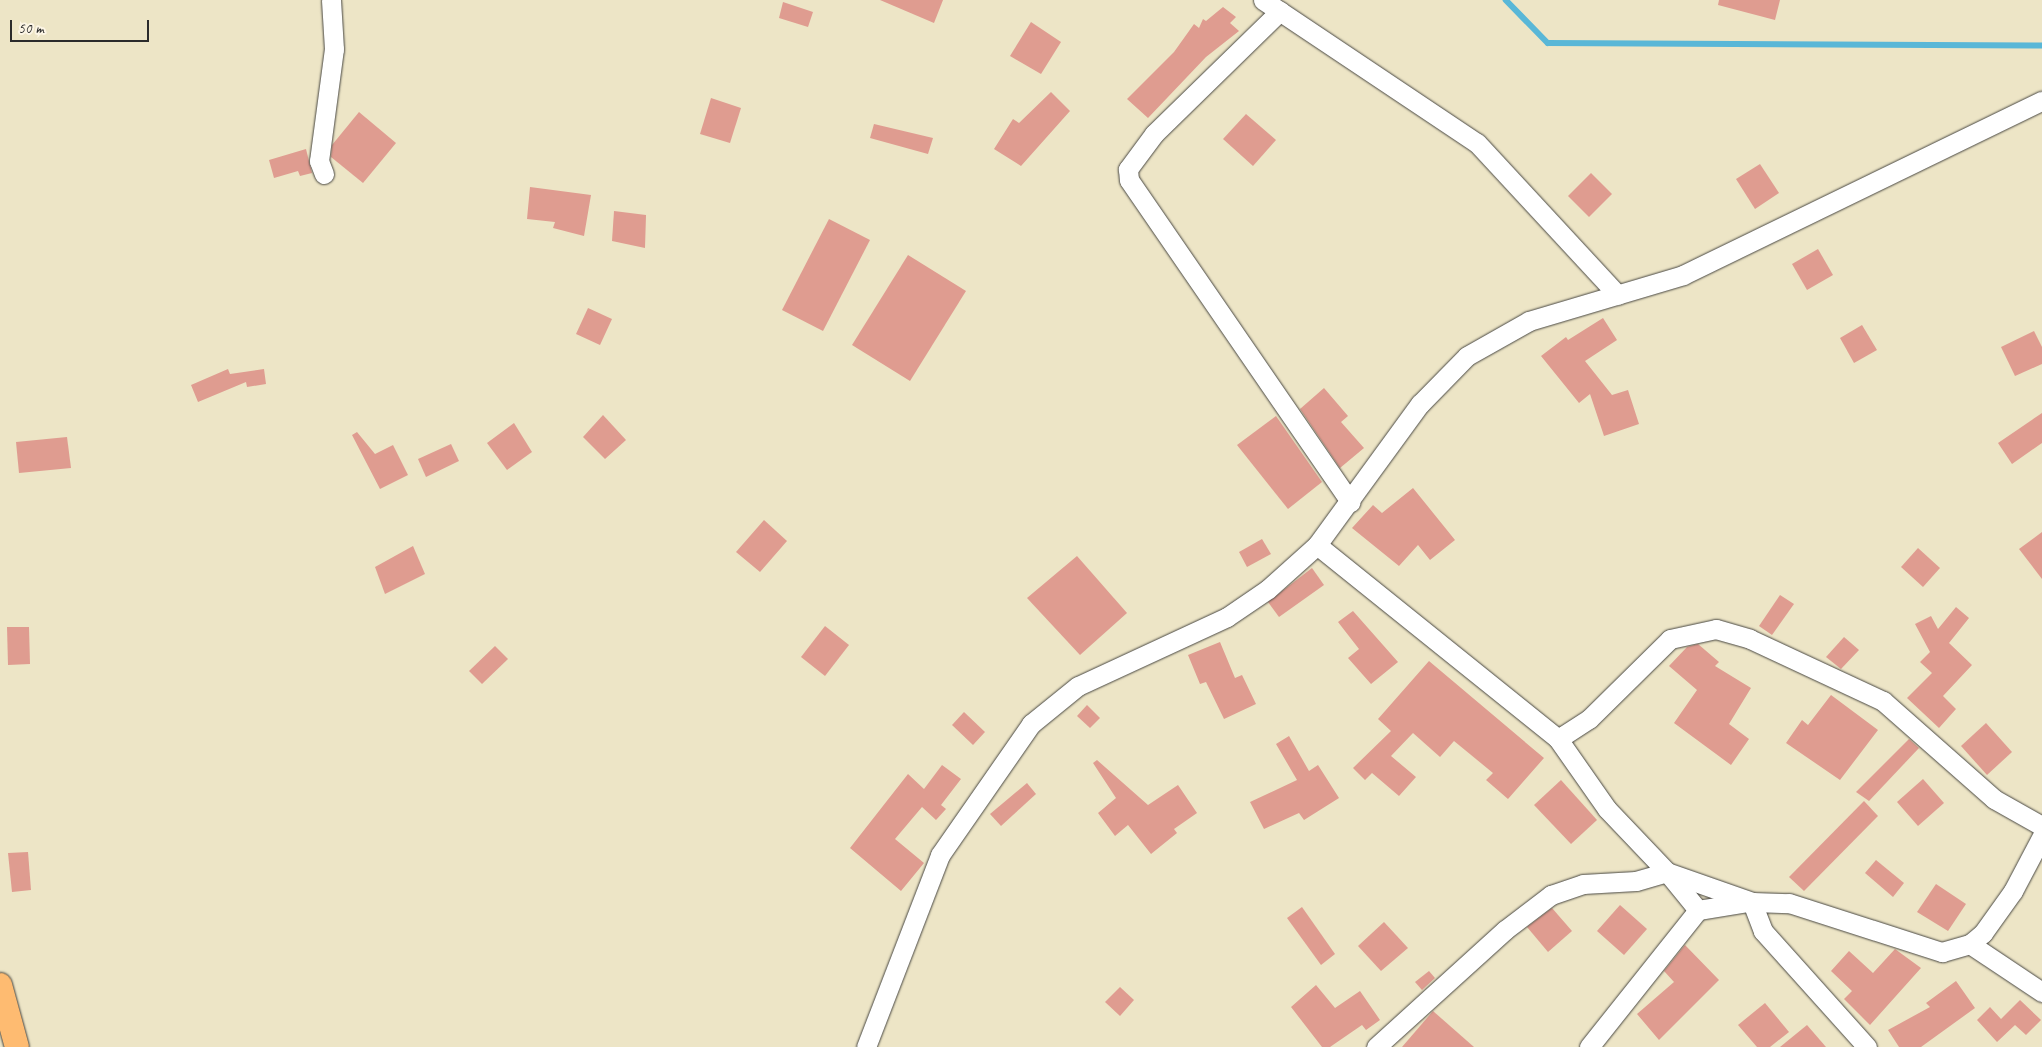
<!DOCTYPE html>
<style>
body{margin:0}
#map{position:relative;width:2042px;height:1047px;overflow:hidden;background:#ede5c6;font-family:Caveat,sans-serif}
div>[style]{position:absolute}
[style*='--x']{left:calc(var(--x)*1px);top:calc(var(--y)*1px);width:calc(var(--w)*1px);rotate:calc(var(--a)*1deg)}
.stream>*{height:5.5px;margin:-2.75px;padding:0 2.75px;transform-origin:2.75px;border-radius:2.75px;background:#59b7d7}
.building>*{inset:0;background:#df9c90}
.roads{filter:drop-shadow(0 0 1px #484742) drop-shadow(0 0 1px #484742)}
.minor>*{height:19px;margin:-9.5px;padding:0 9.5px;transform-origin:9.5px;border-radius:9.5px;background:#fff}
.major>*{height:24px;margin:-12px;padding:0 12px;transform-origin:12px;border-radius:12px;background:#febb71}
span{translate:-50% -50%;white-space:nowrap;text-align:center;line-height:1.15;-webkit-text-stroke:4px #fcf5e5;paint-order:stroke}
.scale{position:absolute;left:10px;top:20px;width:139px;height:22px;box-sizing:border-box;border:2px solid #2b2b2b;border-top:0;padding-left:6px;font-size:15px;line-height:18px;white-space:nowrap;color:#2b2b2b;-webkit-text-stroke:4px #fcf5e5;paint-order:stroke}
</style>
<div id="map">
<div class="stream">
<i style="--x:1506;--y:0;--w:60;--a:45.7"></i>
<i style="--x:1548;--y:43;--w:494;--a:0.3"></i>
</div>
<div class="building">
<i style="clip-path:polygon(880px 0,943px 0,934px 23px)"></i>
<i style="clip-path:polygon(1719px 0,1780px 0,1775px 20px,1718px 5px)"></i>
<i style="clip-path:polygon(783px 2px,813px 12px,808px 27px,779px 18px)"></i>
<i style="clip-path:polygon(1223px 7px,1236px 17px,1230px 23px,1239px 31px,1206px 57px,1148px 118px,1127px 99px,1174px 52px,1194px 24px,1199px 28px,1203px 19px,1206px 21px)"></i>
<i style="clip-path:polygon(1031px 22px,1061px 42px,1041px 74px,1010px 56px)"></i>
<i style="clip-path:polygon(1051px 92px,1070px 111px,1021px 166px,994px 149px,1013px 119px,1019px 123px)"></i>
<i style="clip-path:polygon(711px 98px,741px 108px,730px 143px,700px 134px)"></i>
<i style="clip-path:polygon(359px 112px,396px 143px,363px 183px,331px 157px,332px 145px)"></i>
<i style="clip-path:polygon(1246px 114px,1276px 140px,1253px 166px,1223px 139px)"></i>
<i style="clip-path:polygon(874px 124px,933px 138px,928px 154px,870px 138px)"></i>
<i style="clip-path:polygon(306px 149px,312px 173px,300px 176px,298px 171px,274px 178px,269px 160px)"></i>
<i style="clip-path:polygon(1760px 164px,1779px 193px,1755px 209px,1736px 179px)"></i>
<i style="clip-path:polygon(1591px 173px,1612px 194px,1589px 217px,1568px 196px)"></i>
<i style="clip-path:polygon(530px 187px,591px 195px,584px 236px,553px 228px,555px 222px,527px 219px)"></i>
<i style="clip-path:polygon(614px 211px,646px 215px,645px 248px,612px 241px)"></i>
<i style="clip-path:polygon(829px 219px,870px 240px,823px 331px,782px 310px)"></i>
<i style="clip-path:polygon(1818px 249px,1833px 275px,1807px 290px,1792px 264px)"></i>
<i style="clip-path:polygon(908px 255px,966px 291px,910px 381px,852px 345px)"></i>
<i style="clip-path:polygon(588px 308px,612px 319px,600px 345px,576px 334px)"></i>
<i style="clip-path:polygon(1603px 318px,1617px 340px,1585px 361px,1612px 395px,1628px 390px,1639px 424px,1604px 436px,1590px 394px,1579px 403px,1541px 356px,1566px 337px,1568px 340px)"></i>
<i style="clip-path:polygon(1862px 325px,1877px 350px,1854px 363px,1840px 338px)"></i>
<i style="clip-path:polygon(2034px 331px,2042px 347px,2042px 364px,2015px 376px,2001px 347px)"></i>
<i style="clip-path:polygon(228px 369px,230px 374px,264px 369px,266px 384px,247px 387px,246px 382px,198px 402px,191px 385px)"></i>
<i style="clip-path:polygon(1324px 388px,1348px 416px,1341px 422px,1364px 448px,1340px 468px,1300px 409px)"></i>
<i style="clip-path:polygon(2042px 413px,2042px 443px,2012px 464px,1998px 443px)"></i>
<i style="clip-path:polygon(603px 415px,626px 440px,605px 459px,583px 437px)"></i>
<i style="clip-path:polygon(1276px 416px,1322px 482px,1288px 509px,1237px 445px)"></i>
<i style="clip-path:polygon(514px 423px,532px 452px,507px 470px,487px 443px)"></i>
<i style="clip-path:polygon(357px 432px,375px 454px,393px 445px,408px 475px,380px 489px,352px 435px)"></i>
<i style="clip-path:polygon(67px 437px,71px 468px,19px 473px,16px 442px)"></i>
<i style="clip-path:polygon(451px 444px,459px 461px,426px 477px,418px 459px)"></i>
<i style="clip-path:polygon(1413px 488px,1455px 540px,1430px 560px,1418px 545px,1399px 566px,1352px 528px,1373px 505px,1382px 513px)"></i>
<i style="clip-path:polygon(764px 520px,787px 541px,760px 572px,736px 552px)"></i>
<i style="clip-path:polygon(2042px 532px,2042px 579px,2019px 549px)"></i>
<i style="clip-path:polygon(1262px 539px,1271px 554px,1247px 567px,1239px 552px)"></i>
<i style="clip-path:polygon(413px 546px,425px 574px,385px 594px,375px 567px)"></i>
<i style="clip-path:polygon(1918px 548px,1940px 568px,1923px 587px,1901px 567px)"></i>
<i style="clip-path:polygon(1077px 556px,1127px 613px,1080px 655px,1027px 598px)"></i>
<i style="clip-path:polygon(1312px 568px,1324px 585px,1279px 617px,1268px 602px)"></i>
<i style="clip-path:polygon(1780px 595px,1794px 604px,1772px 635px,1759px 626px)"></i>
<i style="clip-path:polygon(1956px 607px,1969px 618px,1949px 643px,1972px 665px,1943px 696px,1956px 709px,1939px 728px,1907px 698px,1932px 673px,1920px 662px,1930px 652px,1915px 624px,1931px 616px,1938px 629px)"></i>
<i style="clip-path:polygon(1353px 611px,1398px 662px,1371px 684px,1348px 658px,1359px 649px,1338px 622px)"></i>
<i style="clip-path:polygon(825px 626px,849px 645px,825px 676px,801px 657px)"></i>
<i style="clip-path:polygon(7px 627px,29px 627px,30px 664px,8px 665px)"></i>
<i style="clip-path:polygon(1844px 637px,1859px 650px,1841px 669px,1826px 657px)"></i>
<i style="clip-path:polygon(1220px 642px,1235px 678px,1242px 675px,1256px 704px,1224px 719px,1206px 682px,1200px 684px,1188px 655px)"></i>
<i style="clip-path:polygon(1698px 644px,1719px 662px,1715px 666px,1751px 688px,1729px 724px,1749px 739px,1731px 765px,1674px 723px,1697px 690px,1669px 666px,1687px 647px)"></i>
<i style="clip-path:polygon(495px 646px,508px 659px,482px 684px,469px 671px)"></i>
<i style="clip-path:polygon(1429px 661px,1544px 758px,1508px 799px,1486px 780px,1493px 773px,1454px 741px,1440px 757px,1413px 733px,1391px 756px,1416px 777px,1399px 796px,1372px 773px,1365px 780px,1353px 768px,1391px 731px,1378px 719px)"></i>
<i style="clip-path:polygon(1831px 695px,1878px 730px,1840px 780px,1786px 743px,1802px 720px,1808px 725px)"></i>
<i style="clip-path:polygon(1087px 705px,1100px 718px,1090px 728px,1077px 716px)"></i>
<i style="clip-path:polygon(964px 712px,985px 732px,973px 745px,952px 725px)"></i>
<i style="clip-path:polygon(1986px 723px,2012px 752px,1987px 775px,1961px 746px)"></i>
<i style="clip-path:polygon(1289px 736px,1309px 771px,1318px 765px,1339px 798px,1304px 820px,1299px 813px,1264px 829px,1250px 802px,1297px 780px,1276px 744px)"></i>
<i style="clip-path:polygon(1909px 739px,1919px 748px,1869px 801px,1856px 792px)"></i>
<i style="clip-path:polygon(1097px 760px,1148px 805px,1178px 785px,1197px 813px,1174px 829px,1177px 833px,1151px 854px,1128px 825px,1115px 836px,1098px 813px,1116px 798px,1093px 763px)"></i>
<i style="clip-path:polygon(942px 765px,961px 779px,941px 805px,946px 809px,936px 820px,922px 807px,895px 839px,924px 863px,901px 891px,850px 848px,908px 774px,924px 789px)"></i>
<i style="clip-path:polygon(1923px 779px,1944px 803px,1918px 826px,1897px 802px)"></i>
<i style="clip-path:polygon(1561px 780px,1597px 820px,1571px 844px,1534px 805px)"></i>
<i style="clip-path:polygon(1027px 783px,1036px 794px,1001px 826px,990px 814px)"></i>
<i style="clip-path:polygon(1864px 801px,1878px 816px,1804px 891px,1789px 877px)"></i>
<i style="clip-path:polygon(28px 852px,31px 890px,12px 892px,8px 853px)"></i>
<i style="clip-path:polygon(1876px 860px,1904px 883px,1893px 897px,1865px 873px)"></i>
<i style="clip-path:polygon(1936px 884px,1966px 904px,1948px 931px,1917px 912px)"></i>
<i style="clip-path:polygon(1620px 905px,1647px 929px,1624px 955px,1597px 931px)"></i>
<i style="clip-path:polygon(1302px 907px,1335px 954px,1321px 965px,1287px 918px)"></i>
<i style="clip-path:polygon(1552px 908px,1572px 931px,1548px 952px,1527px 927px)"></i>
<i style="clip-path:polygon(1384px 922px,1408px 948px,1381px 971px,1358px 946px)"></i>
<i style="clip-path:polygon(1685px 945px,1719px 980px,1659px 1040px,1637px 1014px,1674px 982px,1664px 971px)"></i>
<i style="clip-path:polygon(1895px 949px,1921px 968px,1870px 1025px,1844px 999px,1852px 991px,1831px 971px,1849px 951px,1873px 973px)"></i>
<i style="clip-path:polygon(1429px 971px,1435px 978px,1422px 990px,1415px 982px)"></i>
<i style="clip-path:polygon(1956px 981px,1975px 1008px,1921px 1047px,1899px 1047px,1888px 1030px,1930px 1007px,1926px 1003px)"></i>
<i style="clip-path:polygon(1316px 985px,1335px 1008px,1360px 991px,1380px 1020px,1366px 1030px,1362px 1025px,1330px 1047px,1322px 1047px,1291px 1007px)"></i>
<i style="clip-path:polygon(1120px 987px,1134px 1000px,1120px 1016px,1105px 1002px)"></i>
<i style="clip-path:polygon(2020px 1000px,2041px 1020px,2026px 1035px,2015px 1025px,1997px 1042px,1977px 1020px,1990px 1007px,2001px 1019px)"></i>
<i style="clip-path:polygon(1765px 1003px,1789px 1032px,1770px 1047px,1757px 1047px,1738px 1025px)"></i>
<i style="clip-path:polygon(1433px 1011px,1474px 1047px,1402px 1047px)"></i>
<i style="clip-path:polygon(1807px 1025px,1826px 1047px,1780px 1047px)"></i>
</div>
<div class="roads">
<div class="minor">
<i style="--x:1263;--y:0;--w:257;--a:33.8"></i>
<i style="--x:1477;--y:143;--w:207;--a:47.2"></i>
<i style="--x:1280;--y:11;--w:176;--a:135.7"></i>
<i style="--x:1154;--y:134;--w:44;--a:126.6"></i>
<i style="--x:1128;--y:169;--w:11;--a:85"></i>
<i style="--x:1129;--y:180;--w:391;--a:55.5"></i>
<i style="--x:324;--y:174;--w:14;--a:-111"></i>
<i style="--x:319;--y:161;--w:113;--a:-82.4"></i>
<i style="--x:334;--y:49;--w:49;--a:-93.5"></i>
<i style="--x:1317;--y:545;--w:309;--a:38.8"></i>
<i style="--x:1558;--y:739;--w:37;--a:-33"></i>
<i style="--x:1589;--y:719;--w:114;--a:-44.6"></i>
<i style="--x:1670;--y:639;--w:47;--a:-12.3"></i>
<i style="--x:1716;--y:629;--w:35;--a:16"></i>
<i style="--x:1750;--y:639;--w:147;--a:25"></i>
<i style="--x:1883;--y:701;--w:148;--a:41.4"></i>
<i style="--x:1994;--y:799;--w:55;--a:29.4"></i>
<i style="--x:1558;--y:739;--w:85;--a:55"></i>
<i style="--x:1607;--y:809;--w:87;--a:46.4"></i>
<i style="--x:1667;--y:872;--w:90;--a:19.4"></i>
<i style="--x:1970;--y:944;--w:87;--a:33.7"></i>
<i style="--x:866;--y:1047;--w:206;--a:-68.9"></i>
<i style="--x:940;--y:855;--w:160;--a:-55.2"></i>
<i style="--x:1031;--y:724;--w:60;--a:-39"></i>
<i style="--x:1078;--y:686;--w:164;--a:-24.8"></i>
<i style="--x:1227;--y:617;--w:50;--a:-34.3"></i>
<i style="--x:1268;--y:589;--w:66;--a:-41.9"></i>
<i style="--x:1317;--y:545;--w:175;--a:-53.9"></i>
<i style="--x:1420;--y:404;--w:67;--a:-45.6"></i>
<i style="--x:1467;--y:356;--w:71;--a:-29.4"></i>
<i style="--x:1529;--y:321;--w:161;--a:-16.6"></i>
<i style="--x:1683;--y:275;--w:399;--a:-25.9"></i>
<i style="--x:1376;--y:1047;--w:174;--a:-42.2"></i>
<i style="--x:1505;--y:930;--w:58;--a:-37.3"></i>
<i style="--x:1551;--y:895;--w:34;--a:-19"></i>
<i style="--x:1583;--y:884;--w:53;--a:-3.2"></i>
<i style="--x:1636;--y:881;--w:32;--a:-16"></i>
<i style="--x:1667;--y:872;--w:49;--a:50.8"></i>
<i style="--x:1589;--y:1047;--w:175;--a:-51.5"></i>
<i style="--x:1698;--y:910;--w:51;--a:-9.1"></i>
<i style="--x:1867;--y:1047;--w:156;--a:-131.9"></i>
<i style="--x:1763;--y:931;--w:31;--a:-111"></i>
<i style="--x:1752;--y:902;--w:37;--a:2"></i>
<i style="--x:1789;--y:903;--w:161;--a:17.8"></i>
<i style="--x:1942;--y:952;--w:29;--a:-16"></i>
<i style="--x:1970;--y:944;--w:17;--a:-40"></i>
<i style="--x:1983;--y:933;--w:52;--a:-54.5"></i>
<i style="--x:2013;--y:891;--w:62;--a:-62.2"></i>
</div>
<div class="major">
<i style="--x:0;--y:985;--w:64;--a:74.7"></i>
</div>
</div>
<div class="scale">50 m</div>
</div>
